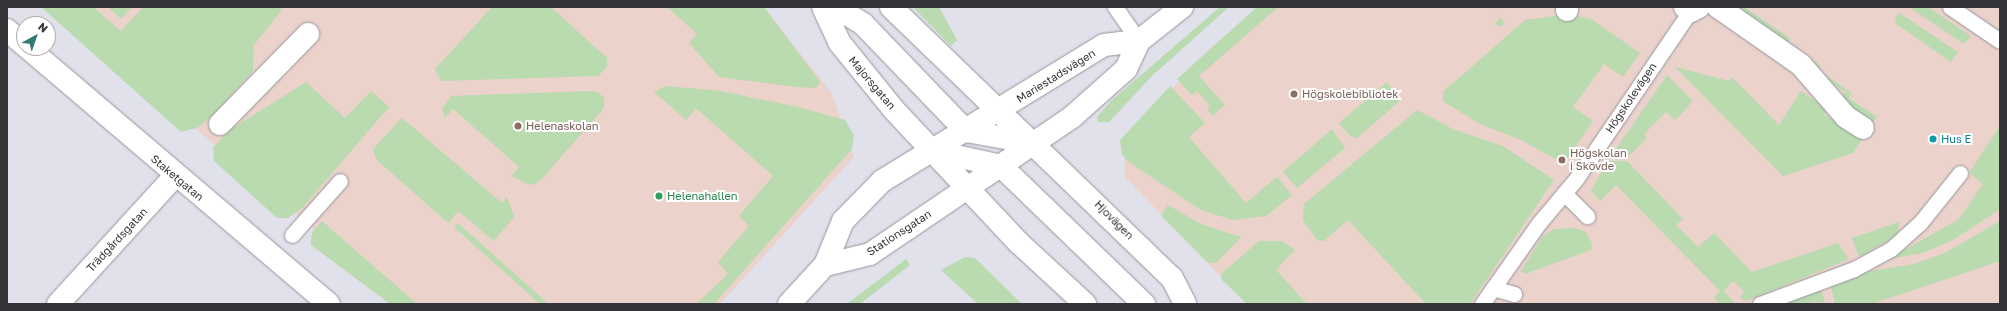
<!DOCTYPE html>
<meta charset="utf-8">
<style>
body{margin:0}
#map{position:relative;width:2007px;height:311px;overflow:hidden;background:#e1e1ec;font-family:"Golos Text",sans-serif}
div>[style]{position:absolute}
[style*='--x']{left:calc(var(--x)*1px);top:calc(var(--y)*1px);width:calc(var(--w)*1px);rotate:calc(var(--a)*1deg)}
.education>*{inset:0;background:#ebd2ca}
.green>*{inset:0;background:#badaaf}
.roads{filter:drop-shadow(0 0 1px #9696a0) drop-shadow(0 0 1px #9696a0)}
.service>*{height:15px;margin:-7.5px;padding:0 7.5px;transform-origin:7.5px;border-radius:7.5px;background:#fff}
.pedestrian>*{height:22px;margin:-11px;padding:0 11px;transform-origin:11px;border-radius:11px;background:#fff}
.minor>*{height:22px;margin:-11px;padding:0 11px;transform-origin:11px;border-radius:11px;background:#fff}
.tertiary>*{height:22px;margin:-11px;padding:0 11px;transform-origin:11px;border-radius:11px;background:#fff}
.secondary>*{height:22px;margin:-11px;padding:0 11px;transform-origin:11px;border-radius:11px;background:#fff}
.dots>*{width:11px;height:11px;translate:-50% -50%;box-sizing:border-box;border:2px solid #fff;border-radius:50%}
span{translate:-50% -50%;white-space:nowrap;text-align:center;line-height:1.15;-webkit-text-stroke:4px #fff;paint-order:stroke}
.street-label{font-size:11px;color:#353539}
.education-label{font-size:11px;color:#785e54}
.left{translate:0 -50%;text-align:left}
.culture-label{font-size:11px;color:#0d838f}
.leisure-label{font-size:11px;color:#27864d}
.frame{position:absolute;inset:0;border:8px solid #353539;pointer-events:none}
.north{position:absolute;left:16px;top:16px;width:40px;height:40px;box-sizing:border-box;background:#fff;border:1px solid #aeaeb0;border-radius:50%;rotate:40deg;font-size:11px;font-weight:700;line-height:16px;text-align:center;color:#353539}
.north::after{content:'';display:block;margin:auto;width:14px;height:18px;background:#337a74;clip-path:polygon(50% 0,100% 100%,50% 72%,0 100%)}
</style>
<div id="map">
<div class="education">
<i style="clip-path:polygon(53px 7px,764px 7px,832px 94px,854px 157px,720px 304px,401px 304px)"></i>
<i style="clip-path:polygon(1260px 7px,2000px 7px,2000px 304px,1247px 304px,1125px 177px,1124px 142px,1208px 50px)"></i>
</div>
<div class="green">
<i style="clip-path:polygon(41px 7px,93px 7px,121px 31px,143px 7px,278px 7px,282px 10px,254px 45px,253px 71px,212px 116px,197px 128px,181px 132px)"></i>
<i style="clip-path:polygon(108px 7px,132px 7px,121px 19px)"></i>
<i style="clip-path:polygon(492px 7px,551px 7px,607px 58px,607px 67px,598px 76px,441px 81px,435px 69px)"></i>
<i style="clip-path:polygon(667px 7px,764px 7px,820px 82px,816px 88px,796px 87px,719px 77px,689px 43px,697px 34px)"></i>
<i style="clip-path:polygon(913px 7px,939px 7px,957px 40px,951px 46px)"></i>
<i style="clip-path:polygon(1220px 7px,1229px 7px,1153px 75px,1109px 122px,1098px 122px,1097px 117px,1112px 100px)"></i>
<i style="clip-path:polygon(1257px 7px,1278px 7px,1199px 76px,1225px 105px,1212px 116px,1207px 109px,1210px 106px,1197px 91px,1192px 95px,1177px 79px)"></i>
<i style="clip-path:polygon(1490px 7px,1505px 23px,1501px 27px,1495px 24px,1500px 19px)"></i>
<i style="clip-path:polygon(1744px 7px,1790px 38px,1788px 43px,1821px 66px,1818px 70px,1852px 93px,1849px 98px,1877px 117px,1873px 122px,1840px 100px,1845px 92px,1811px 70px,1781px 43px,1784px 39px,1742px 10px)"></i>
<i style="clip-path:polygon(1909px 7px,1928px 7px,1971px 36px,1964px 44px)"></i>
<i style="clip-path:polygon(1898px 12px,1958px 52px,1951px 62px,1895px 23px)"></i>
<i style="clip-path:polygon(1568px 14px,1591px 19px,1640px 53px,1623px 77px,1604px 64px,1573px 107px,1593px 121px,1566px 160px,1559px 161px,1521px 140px,1478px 123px,1443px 101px,1443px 92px,1525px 20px)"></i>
<i style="clip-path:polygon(1675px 67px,1729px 81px,1732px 77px,1779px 125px,1801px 91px,1827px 109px,1824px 114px,1862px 139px,1853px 153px,1783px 176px)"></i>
<i style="clip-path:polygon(1667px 75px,1692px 100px,1688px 107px,1675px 120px,1666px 112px,1644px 134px,1647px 138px,1630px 155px,1611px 156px)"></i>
<i style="clip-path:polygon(306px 82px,345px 118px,371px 91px,389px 107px,302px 208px,288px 218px,277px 218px,214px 161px,213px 148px,228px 131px)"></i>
<i style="clip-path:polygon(1387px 82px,1401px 100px,1357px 138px,1351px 137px,1339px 123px)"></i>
<i style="clip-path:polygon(666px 86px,721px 91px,798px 107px,845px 120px,854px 135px,852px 149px,714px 304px,696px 304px,728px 274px,718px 262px,749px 226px,739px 216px,773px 176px,696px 108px,686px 120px,654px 92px)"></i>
<i style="clip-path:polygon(1170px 86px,1205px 123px,1189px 137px,1246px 203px,1277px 177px,1292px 195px,1266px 216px,1233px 220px,1201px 210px,1129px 162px,1122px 155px,1120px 140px)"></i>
<i style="clip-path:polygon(587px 91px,598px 92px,604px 98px,604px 108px,539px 182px,530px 185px,511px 176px,519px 167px,453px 109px,445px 118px,442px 108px,451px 96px)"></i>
<i style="clip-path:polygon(1417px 110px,1453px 129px,1503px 146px,1554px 180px,1470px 304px,1426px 304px,1348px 220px,1324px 241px,1317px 240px,1303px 220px,1304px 204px)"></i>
<i style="clip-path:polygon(402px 118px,502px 203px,507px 197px,514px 217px,494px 241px,458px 211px,448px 223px,376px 159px,373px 149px)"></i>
<i style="clip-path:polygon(2000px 126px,2000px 209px,1953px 240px,1923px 253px,1888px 259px,1959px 219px,1983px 184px,1969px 173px)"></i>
<i style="clip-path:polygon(1332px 129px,1345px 148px,1297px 188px,1283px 172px)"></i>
<i style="clip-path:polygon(1608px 161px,1627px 161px,1683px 219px,1676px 225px,1698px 247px,1714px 233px,1752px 272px,1838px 243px,1849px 259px,1746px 301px,1740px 298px,1744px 291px,1733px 281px,1724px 291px,1735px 303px,1720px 304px,1714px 298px,1720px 291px,1616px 185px,1600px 201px,1591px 190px)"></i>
<i style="clip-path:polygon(1168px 205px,1201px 224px,1241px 237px,1216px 263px,1208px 263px,1161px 216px)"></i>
<i style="clip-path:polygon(322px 221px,417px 304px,390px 304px,311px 245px,312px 232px)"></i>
<i style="clip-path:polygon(2000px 221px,2000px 261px,1871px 304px,1835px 304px,1831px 286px,1870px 271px,1914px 264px,1945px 253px)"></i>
<i style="clip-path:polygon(1899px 222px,1898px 235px,1861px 256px,1858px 255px,1852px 238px)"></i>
<i style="clip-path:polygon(458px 223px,545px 301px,547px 304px,540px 304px,454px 227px)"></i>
<i style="clip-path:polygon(1575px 228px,1586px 232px,1592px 244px,1591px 250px,1525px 274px,1521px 271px,1543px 236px,1554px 229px)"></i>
<i style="clip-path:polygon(1259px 241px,1282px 241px,1295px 250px,1276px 270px,1307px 304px,1247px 304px,1221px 279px,1222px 273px)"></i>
<i style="clip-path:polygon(965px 257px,975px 258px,1022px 304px,978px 304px,941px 270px)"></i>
<i style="clip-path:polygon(906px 259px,910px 265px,860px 304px,847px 304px)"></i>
<i style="clip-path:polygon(1821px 290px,1825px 302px,1781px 304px)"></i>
</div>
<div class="roads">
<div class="service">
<i style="--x:1115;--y:7;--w:42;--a:54.8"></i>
<i style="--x:1950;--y:7;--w:60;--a:34.2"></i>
<i style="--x:1564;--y:193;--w:33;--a:45"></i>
<i style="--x:292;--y:235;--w:72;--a:-48.4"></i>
<i style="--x:1493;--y:288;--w:22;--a:16"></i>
<i style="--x:1482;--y:304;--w:99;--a:-54.9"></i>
<i style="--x:1539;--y:223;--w:57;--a:-49.9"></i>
<i style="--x:1576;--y:179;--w:208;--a:-55.8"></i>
<i style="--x:1760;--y:304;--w:100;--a:-20.4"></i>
<i style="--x:1854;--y:269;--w:42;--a:-28.4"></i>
<i style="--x:1891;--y:249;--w:39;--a:-42"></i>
<i style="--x:1920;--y:223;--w:64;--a:-51.3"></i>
</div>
<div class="pedestrian">
<i style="--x:1567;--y:7;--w:3;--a:90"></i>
<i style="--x:1685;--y:7;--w:7;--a:34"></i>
<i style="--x:1691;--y:11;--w:9;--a:-27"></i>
<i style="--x:1718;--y:7;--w:101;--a:34.9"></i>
<i style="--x:1801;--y:65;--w:69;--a:49.1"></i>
<i style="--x:1846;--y:117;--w:20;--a:33"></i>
<i style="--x:220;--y:124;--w:126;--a:-45.6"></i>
</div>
<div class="minor">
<i style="--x:58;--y:304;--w:173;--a:-47.6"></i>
</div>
<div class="tertiary">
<i style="--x:7;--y:30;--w:23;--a:41"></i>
<i style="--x:28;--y:48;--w:395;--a:40.4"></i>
<i style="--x:825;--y:265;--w:46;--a:-13.7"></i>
<i style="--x:870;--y:254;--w:244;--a:-34.1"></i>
<i style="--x:1072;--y:117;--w:72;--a:-41.6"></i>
<i style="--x:1126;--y:69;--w:31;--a:-65"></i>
<i style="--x:1139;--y:41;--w:55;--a:-38.3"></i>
<i style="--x:789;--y:304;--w:53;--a:-47.3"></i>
<i style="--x:825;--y:265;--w:48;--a:-67.8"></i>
<i style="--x:843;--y:221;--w:56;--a:-45.7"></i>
<i style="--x:882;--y:181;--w:260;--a:-31.5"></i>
<i style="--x:1104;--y:45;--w:35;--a:-7"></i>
</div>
<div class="secondary">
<i style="--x:823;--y:7;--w:38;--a:65"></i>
<i style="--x:839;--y:42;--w:87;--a:51"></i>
<i style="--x:894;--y:110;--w:183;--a:46.8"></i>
<i style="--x:1019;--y:243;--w:90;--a:42.7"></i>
<i style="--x:835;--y:7;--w:33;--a:31"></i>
<i style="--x:863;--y:24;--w:149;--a:46.1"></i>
<i style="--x:966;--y:131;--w:68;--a:10.2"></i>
<i style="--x:891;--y:7;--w:390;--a:44"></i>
<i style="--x:1172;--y:278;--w:29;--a:63"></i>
<i style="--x:933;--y:151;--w:70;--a:12.4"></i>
<i style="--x:1001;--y:166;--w:199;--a:44"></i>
</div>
</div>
<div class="dots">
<i style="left:1294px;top:94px;background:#8d6e63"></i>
<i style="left:518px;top:126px;background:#8d6e63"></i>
<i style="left:1933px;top:139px;background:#0f9aa8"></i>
<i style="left:1562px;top:160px;background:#8d6e63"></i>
<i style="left:659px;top:196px;background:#2e9e5b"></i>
</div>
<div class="street-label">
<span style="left:1056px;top:76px;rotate:-32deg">Mariestadsvägen</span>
<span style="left:872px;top:83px;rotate:50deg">Majorsgatan</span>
<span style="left:1631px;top:98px;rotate:-56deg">Högskolevägen</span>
<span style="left:177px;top:178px;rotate:40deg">Staketgatan</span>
<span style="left:1114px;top:220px;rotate:45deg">Hjovägen</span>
<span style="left:899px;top:233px;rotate:-33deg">Stationsgatan</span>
<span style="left:117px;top:240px;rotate:-47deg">Trädgårdsgatan</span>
</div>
<div class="education-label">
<span class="left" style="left:1302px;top:94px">Högskolebibliotek</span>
<span class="left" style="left:526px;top:126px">Helenaskolan</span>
<span class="left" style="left:1570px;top:160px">Högskolan<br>i Skövde</span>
</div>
<div class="culture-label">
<span class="left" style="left:1941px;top:139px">Hus E</span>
</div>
<div class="leisure-label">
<span class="left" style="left:667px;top:196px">Helenahallen</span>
</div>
<div class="frame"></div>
<div class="north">N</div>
</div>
